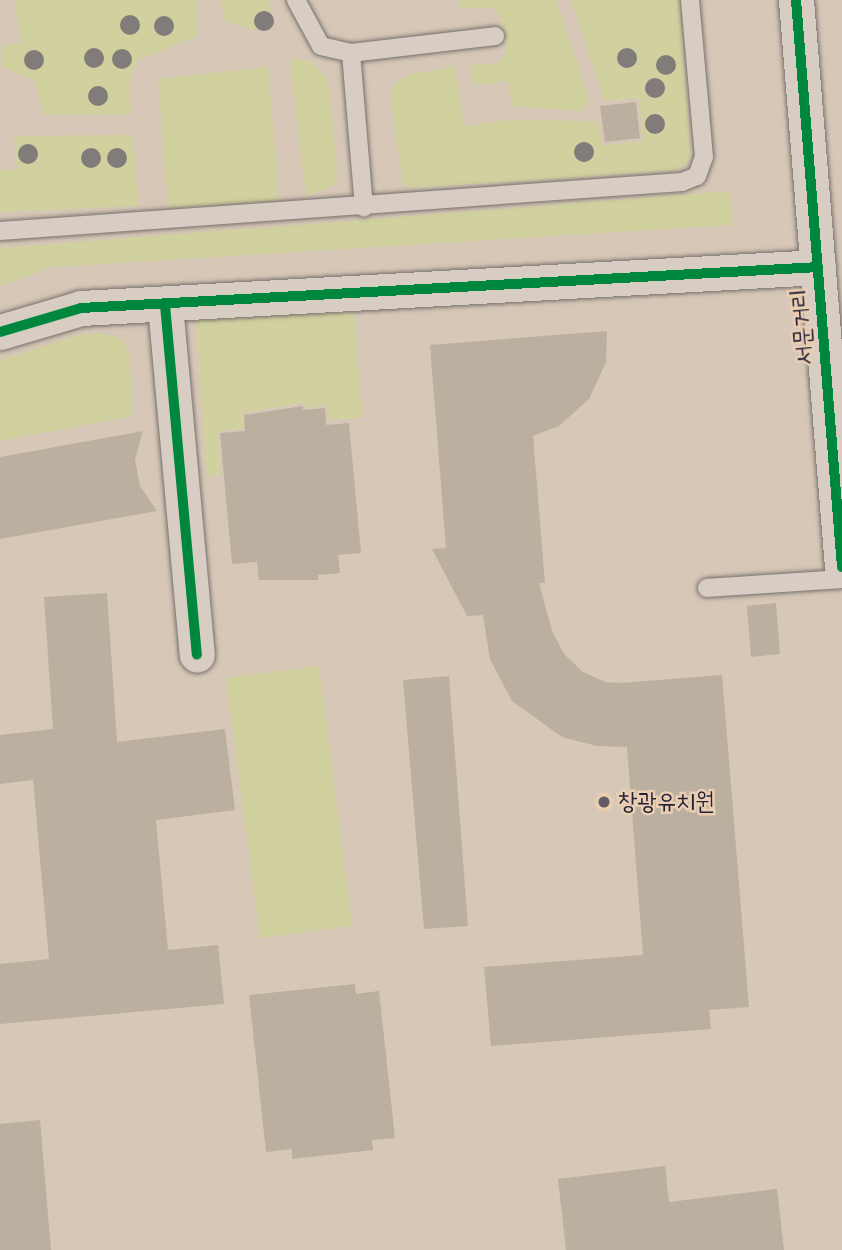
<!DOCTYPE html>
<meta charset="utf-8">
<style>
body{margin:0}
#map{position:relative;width:842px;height:1250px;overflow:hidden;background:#d6c7b6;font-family:Pangolin,"Poor Story",sans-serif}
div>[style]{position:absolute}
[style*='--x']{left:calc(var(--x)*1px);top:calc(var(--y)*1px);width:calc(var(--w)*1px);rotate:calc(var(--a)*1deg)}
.green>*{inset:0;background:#d0d19f}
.building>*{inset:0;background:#bbafa0}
.roads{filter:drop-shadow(0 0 2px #77716e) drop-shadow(0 0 2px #77716e)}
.service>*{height:18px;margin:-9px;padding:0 9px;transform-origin:9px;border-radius:9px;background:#d7cdc2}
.minor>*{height:35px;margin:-17.5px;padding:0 17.5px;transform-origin:17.5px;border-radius:17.5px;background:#d7cdc2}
.cycleway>*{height:10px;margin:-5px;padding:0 5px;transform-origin:5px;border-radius:5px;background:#00873e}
.trees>*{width:20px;height:20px;margin:-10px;border-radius:50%;background:#817b79}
.dots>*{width:19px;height:19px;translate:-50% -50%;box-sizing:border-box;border:4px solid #eaceb1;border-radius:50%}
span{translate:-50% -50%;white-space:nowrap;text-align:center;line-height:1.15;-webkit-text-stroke:5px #eaceb1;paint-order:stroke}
.street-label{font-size:24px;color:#22223b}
.poi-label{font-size:24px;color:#22223b}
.left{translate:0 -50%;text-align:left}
</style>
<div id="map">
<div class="green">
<i style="clip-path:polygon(14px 0,198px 0,198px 36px,137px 60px,129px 82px,131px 114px,44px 115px,35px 81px,1px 66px,1px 47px,21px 42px)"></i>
<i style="clip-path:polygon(221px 0,269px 0,273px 29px,251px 30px,224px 20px)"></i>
<i style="clip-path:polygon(459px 0,556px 0,589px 98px,583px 111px,512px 106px,508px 81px,473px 85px,470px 65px,497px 63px,505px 55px,506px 37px,502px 19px,493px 8px,460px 8px)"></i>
<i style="clip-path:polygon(571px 0,679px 0,691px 156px,687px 164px,671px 171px,413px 188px,403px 184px,390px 97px,395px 84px,408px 75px,455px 66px,464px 126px,508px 120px,598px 121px,602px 146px,643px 141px,639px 98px,604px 101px)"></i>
<i style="clip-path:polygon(290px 59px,310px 60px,328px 81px,338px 175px,333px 185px,306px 197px)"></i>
<i style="clip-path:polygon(268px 67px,279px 200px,168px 208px,158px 79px)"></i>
<i style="clip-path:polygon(133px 135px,138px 206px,0 212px,0 170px,17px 169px,14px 136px)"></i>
<i style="clip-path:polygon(730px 191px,732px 225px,52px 267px,0 286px,0 248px)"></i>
<i style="clip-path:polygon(354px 309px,362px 418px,329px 420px,327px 406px,306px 408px,305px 403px,243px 412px,243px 429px,217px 431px,221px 475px,207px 476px,196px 320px)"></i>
<i style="clip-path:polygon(101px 333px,122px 339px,130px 356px,132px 416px,0 441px,0 360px,77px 335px)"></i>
<i style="clip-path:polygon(319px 666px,352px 926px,260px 938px,226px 678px)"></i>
</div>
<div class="building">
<i style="clip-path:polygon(636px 102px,640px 138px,605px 142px,600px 106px)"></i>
<i style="clip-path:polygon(607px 331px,606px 362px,589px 399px,559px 426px,533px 436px,545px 583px,539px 583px,552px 631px,564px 654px,583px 672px,605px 682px,621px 683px,722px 675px,749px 1007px,709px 1010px,711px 1029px,491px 1046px,484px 967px,643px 955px,627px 747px,597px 746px,562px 737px,512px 701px,490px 659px,483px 615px,467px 616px,432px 549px,446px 548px,430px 345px)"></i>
<i style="clip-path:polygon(303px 406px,303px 410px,325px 408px,326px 425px,349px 423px,361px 553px,338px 555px,340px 573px,318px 575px,318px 580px,259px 580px,257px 562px,232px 564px,220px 433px,245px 431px,244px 415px)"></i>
<i style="clip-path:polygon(143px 431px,135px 460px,140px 486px,157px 511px,0 539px,0 457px)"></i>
<i style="clip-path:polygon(107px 593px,117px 742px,225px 729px,235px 810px,156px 820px,168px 950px,218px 945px,224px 1004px,0 1024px,0 964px,49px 959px,33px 780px,0 784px,0 735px,53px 729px,44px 597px)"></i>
<i style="clip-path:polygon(776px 603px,780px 654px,751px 657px,747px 606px)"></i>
<i style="clip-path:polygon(449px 676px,468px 926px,424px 929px,403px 680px)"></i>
<i style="clip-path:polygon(355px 984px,356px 994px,379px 991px,395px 1138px,372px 1140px,373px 1150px,292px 1159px,292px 1149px,266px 1152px,249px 995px)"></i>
<i style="clip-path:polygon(40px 1120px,51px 1250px,0 1250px,0 1124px)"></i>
<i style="clip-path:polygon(665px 1166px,669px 1202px,777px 1189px,784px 1250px,566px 1250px,558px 1179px)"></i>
</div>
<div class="roads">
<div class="service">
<i style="--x:296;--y:0;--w:52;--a:61.5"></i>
<i style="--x:321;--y:46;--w:31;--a:13"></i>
<i style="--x:351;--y:53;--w:145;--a:-6.7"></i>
<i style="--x:351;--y:53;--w:155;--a:85.2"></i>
<i style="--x:0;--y:231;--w:684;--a:-4.11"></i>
<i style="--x:682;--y:182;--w:16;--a:-22"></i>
<i style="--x:697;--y:176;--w:20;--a:-70"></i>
<i style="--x:704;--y:157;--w:158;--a:-95.1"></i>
<i style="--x:707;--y:588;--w:135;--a:-3.8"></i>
</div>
<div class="minor">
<i style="--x:796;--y:0;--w:569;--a:85.36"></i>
<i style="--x:165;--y:305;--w:351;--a:84.8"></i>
<i style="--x:0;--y:332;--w:84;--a:-16.5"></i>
<i style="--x:81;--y:308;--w:738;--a:-3.18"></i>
</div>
</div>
<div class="cycleway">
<i style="--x:796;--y:0;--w:569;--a:85.36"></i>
<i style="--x:165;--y:305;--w:351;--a:84.8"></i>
<i style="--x:0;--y:332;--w:84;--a:-16.5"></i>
<i style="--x:81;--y:308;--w:738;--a:-3.18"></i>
</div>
<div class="trees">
<i style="left:264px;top:21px"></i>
<i style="left:130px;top:25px"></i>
<i style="left:164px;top:26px"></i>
<i style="left:94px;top:58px"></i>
<i style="left:627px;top:58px"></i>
<i style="left:122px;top:59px"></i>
<i style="left:34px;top:60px"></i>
<i style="left:666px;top:65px"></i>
<i style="left:655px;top:88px"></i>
<i style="left:98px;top:96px"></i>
<i style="left:655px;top:124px"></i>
<i style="left:584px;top:152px"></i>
<i style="left:28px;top:154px"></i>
<i style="left:91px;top:158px"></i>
<i style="left:117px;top:158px"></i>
</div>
<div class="dots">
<i style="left:604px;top:802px;background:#615c66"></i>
</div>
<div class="street-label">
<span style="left:802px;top:327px;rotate:-95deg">서문거리</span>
</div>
<div class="poi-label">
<span class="left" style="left:618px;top:802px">창광유치원</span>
</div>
</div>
